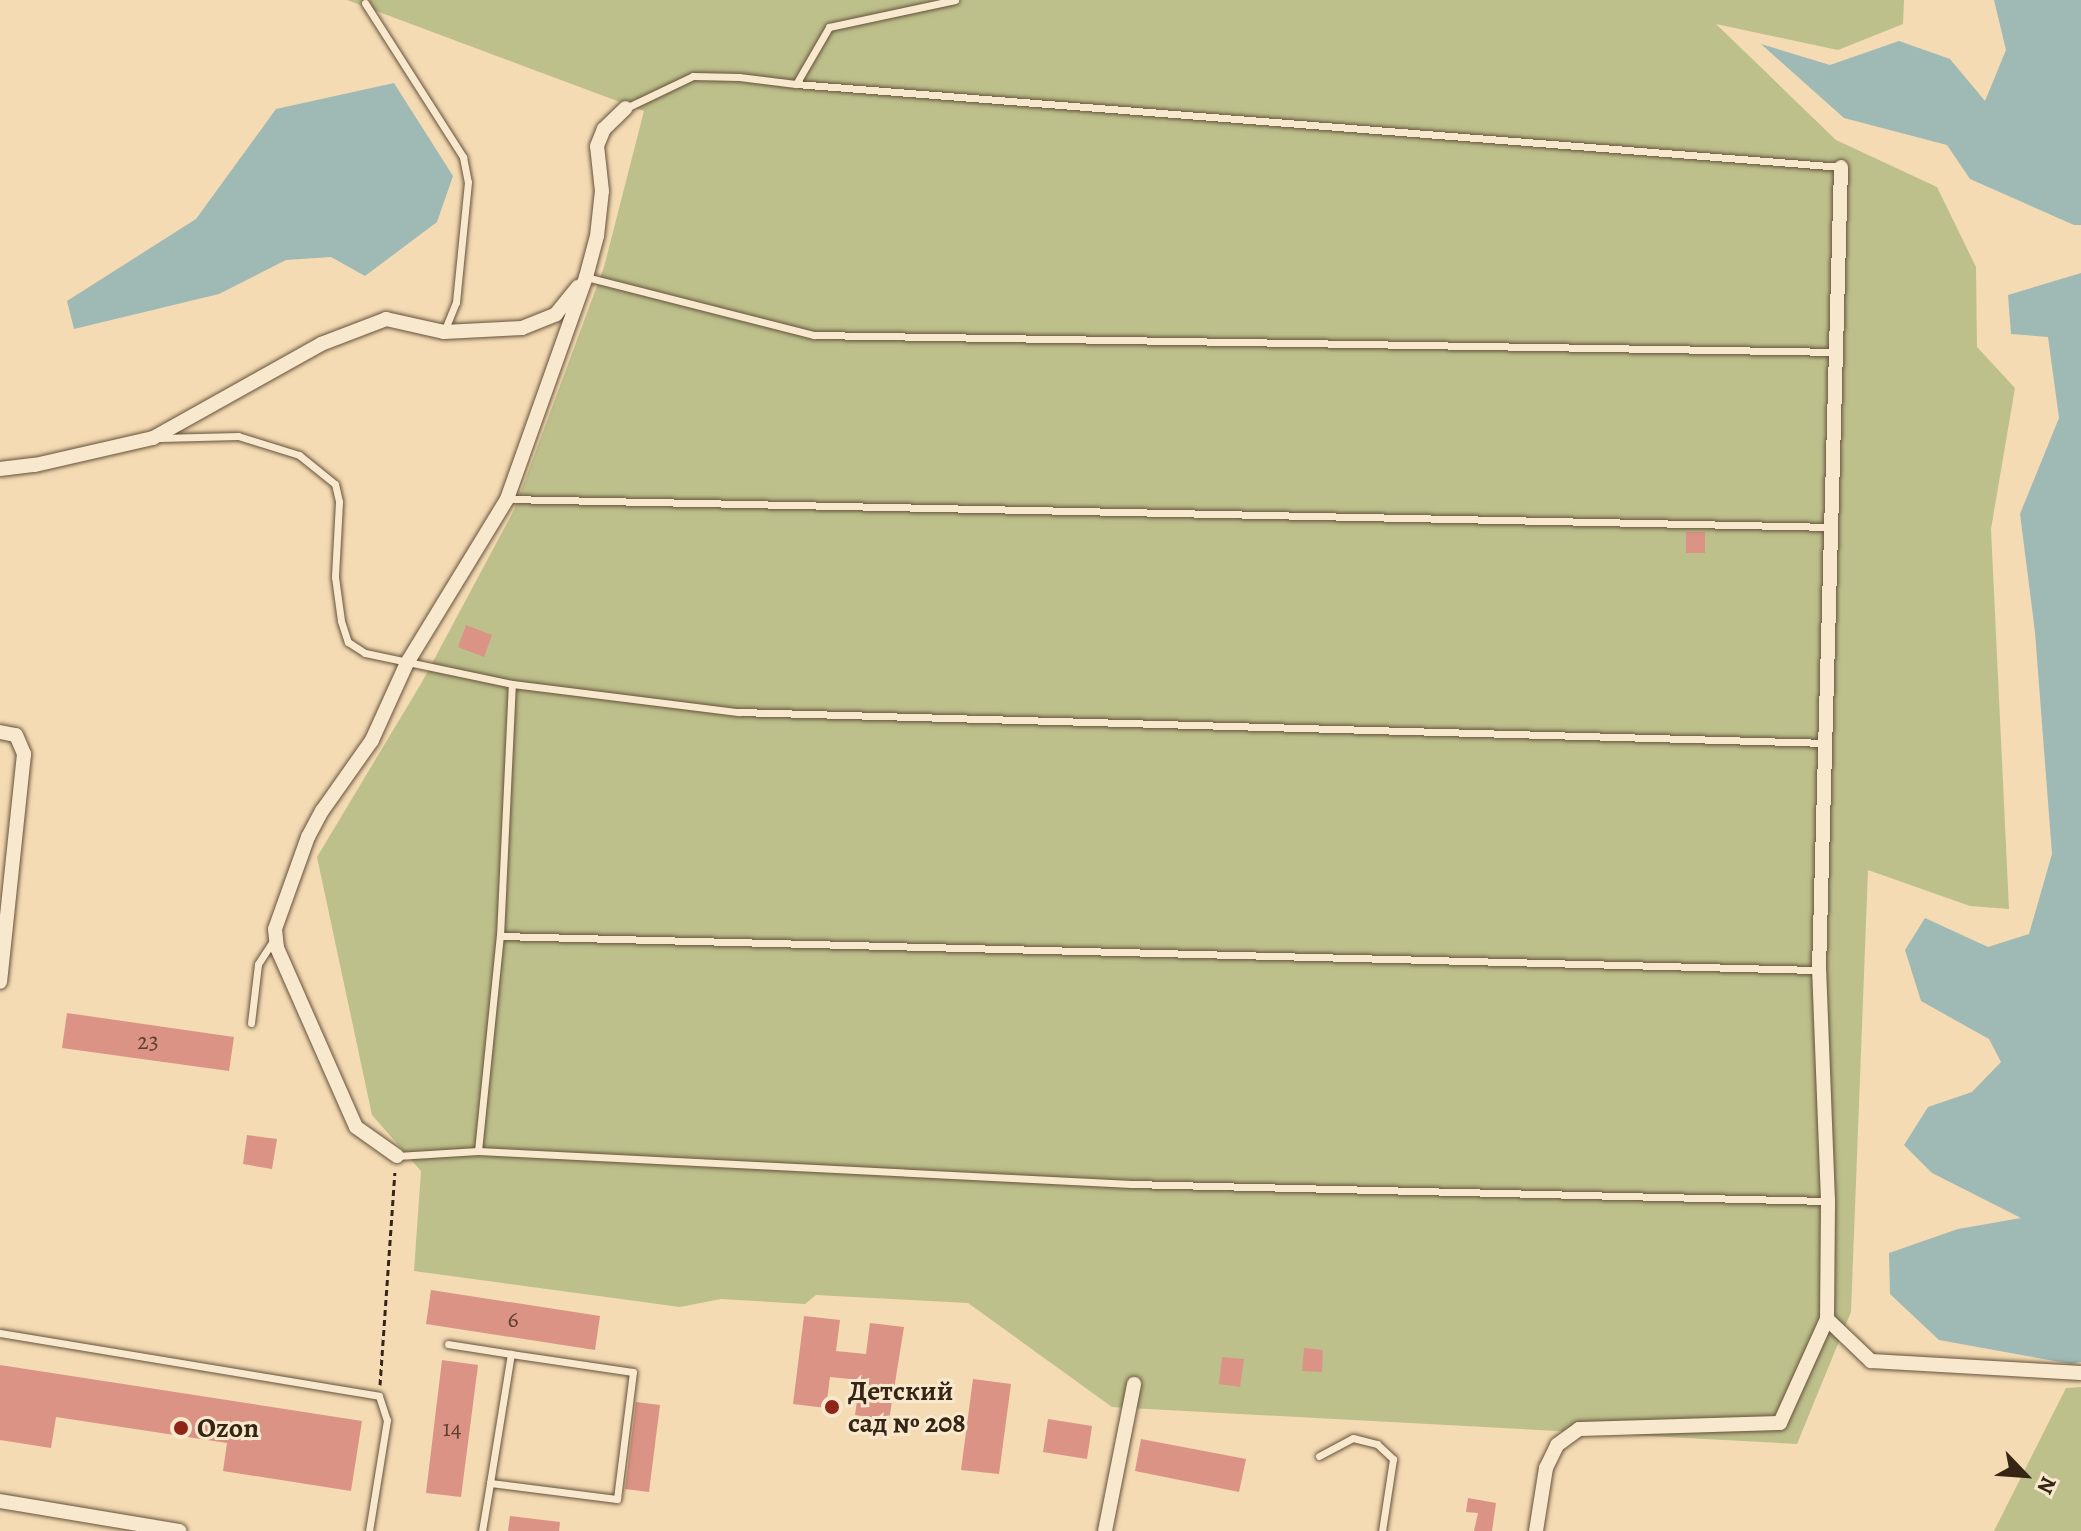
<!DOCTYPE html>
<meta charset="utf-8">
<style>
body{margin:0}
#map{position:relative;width:2081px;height:1531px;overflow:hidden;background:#f4dbb3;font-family:Alegreya,serif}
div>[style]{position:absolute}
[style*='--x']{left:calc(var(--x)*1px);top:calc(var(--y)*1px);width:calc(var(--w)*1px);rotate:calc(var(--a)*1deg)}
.green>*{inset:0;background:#bdc08b}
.water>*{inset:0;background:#9fb9b5}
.building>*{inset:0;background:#da9384}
.path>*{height:3px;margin-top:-1.5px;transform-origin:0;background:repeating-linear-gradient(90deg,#362514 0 6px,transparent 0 10px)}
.roads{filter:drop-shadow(0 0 2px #66523c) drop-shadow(0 0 2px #66523c)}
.service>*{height:7px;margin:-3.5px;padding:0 3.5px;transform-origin:3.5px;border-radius:3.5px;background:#f8e8ce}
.minor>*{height:14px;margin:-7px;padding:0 7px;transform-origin:7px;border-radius:7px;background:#f8e8ce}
.dots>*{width:22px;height:22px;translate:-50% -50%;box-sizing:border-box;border:4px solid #f8e8ce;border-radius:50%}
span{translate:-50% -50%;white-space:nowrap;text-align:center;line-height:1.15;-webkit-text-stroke:6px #f8e8ce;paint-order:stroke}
.number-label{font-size:24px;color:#5f4030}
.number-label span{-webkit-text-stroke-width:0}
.poi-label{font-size:28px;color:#362514;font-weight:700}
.left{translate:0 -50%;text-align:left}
.north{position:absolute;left:1985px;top:1435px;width:80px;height:80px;-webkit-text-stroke:6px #f8e8ce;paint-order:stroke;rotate:115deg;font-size:22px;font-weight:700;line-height:32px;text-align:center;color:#362514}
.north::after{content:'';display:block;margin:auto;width:28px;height:36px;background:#362514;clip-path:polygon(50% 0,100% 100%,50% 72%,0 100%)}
</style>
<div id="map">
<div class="green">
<i style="clip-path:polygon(347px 0,1904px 0,1903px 24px,1838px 50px,1716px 24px,1836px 140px,1937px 187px,1976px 267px,1977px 347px,2015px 388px,1991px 529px,2009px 909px,1970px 906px,1868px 870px,1851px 1312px,1797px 1444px,1112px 1407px,968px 1303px,816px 1295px,805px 1304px,721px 1299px,680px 1307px,414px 1271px,421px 1171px,372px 1115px,317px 857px,422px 682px,514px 510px,604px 267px,644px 111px)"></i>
<i style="clip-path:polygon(2081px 1387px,2081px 1531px,1994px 1531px,2066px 1388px)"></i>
</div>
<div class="water">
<i style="clip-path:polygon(1994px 0,2081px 0,2081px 225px,2074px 225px,1970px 179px,1947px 145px,1844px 118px,1761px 44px,1830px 65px,1899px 41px,1950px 59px,1985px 101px,2006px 50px)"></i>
<i style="clip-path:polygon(394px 83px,453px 176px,437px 222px,365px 276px,331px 257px,286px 260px,219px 294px,74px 329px,67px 301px,196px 219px,276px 109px)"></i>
<i style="clip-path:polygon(2081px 273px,2081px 1362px,2071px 1364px,1939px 1340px,1890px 1294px,1889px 1253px,1958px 1229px,2021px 1218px,1932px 1173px,1904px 1145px,1928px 1107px,1972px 1092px,2001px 1062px,1989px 1039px,1921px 1001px,1905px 950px,1925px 918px,1988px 947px,2029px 934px,2052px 854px,2035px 632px,2020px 514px,2059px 418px,2048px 337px,2011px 334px,2008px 295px)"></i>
</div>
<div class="building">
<i style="clip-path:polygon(1686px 532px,1705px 532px,1705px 553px,1686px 553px)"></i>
<i style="clip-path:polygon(466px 625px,492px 635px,484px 657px,458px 647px)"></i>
<i style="clip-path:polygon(67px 1013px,234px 1037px,229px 1071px,62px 1048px)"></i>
<i style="clip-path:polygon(247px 1135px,277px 1139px,272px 1169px,243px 1164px)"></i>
<i style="clip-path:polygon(431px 1290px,600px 1316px,595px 1350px,426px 1324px)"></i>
<i style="clip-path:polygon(804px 1316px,840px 1320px,836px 1351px,866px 1354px,870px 1323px,904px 1327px,889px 1420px,855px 1415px,860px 1380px,830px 1377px,826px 1408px,793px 1404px)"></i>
<i style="clip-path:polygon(1304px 1348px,1323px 1350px,1322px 1372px,1302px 1371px)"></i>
<i style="clip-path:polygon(1222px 1357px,1244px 1359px,1240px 1387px,1219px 1384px)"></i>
<i style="clip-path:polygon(442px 1360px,478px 1365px,461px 1497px,426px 1493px)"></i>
<i style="clip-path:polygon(0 1365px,362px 1421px,351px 1491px,223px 1471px,227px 1443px,56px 1417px,51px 1448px,0 1440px)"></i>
<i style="clip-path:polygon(973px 1379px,1011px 1384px,999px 1474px,961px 1470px)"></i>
<i style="clip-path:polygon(636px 1402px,660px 1405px,649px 1492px,625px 1489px)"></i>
<i style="clip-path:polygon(1048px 1419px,1092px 1426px,1087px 1459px,1043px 1452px)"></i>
<i style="clip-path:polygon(1141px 1439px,1246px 1459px,1239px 1492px,1135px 1471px)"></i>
<i style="clip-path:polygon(1468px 1498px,1496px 1503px,1492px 1531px,1474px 1531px,1478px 1513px,1466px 1512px)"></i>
<i style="clip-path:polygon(510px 1516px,560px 1522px,559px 1531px,508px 1531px)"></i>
</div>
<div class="path">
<i style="--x:380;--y:1385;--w:213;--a:-86"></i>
</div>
<div class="roads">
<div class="service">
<i style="--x:365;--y:3;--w:183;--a:57.5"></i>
<i style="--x:463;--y:157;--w:25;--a:79"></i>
<i style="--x:468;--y:182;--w:121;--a:95.7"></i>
<i style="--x:456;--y:302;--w:32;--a:112"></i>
<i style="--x:796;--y:84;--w:66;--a:-59.9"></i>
<i style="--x:829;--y:27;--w:129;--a:-12.1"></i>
<i style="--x:626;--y:108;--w:74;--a:-25.5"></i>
<i style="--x:693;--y:76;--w:46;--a:1.2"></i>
<i style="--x:739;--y:77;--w:57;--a:7"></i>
<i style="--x:796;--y:84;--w:1048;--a:4.54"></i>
<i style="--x:586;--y:277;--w:235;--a:14.3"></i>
<i style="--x:814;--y:335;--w:1022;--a:0.95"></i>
<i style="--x:160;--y:438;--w:78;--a:-1.5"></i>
<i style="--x:238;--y:436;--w:64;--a:17.3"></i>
<i style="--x:299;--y:455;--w:46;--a:38.9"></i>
<i style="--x:335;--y:484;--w:18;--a:77"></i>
<i style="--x:339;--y:502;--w:75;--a:93.1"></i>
<i style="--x:335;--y:577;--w:44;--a:82.2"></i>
<i style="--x:341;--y:621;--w:22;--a:72"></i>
<i style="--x:348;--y:642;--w:20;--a:33"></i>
<i style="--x:365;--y:653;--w:150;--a:11.9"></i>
<i style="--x:512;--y:684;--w:228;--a:7.1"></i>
<i style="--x:738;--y:712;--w:1087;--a:1.63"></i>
<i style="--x:507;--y:499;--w:1324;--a:1.21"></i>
<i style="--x:500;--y:936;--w:1319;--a:1.48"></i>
<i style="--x:251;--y:1023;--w:59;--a:-83.2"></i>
<i style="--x:258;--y:964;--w:27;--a:-57"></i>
<i style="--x:478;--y:1151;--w:216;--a:-84.2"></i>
<i style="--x:500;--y:936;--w:252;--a:-87.3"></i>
<i style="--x:397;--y:1156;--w:81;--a:-3.5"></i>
<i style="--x:478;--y:1151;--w:654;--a:2.89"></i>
<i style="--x:1131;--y:1184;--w:697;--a:1.4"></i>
<i style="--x:0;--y:1333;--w:384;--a:9.4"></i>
<i style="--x:379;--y:1396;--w:25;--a:72"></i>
<i style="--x:387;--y:1420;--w:112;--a:99.2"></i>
<i style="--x:448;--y:1344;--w:64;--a:9"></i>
<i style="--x:1319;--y:1456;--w:38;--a:-28"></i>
<i style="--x:1353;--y:1438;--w:25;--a:14"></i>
<i style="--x:1377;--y:1444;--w:22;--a:43"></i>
<i style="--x:1393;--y:1459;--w:73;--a:98.7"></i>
<i style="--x:482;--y:1531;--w:49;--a:-80.5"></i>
<i style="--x:490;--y:1483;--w:131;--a:-80.8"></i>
<i style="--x:511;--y:1354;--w:123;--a:8.4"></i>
<i style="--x:633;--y:1372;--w:128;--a:97.2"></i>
<i style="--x:617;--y:1499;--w:128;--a:-172.8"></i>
</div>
<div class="minor">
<i style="--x:0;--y:469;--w:35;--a:-7"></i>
<i style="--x:35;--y:465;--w:121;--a:-12.9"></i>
<i style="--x:153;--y:438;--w:193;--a:-29.2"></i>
<i style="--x:321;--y:344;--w:70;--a:-21"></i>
<i style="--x:386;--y:319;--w:59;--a:12.6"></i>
<i style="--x:444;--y:332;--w:78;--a:-2.9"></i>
<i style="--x:522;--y:328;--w:37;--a:-22"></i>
<i style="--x:556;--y:314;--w:35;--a:-51"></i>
<i style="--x:0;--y:732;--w:16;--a:11"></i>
<i style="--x:16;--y:735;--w:21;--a:67"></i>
<i style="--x:24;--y:754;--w:229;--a:96"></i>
<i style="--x:397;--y:1156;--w:50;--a:-144.7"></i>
<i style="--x:356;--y:1127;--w:196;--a:-113.8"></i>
<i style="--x:277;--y:948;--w:19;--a:-96"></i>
<i style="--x:275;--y:929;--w:98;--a:-70.3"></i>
<i style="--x:308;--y:837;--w:30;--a:-62"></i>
<i style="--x:322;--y:811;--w:87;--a:-54.8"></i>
<i style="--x:372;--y:740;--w:85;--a:-65.6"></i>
<i style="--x:407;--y:663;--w:192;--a:-58.6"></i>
<i style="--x:507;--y:499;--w:236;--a:-70.4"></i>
<i style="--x:586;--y:277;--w:42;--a:-75"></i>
<i style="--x:597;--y:236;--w:45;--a:-83.7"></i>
<i style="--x:602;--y:191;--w:45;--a:-96.3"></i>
<i style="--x:597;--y:146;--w:18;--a:-68"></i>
<i style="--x:604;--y:129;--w:30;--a:-44"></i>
<i style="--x:1827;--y:1319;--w:61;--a:43.7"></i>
<i style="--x:1871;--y:1361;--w:210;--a:3.3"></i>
<i style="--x:0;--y:1501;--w:182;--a:9.5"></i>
<i style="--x:1105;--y:1531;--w:150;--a:-78.8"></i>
<i style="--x:1536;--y:1531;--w:64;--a:-81"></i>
<i style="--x:1546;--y:1468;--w:25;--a:-64"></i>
<i style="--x:1557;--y:1445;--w:27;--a:-36"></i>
<i style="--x:1579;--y:1429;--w:201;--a:-1.7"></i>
<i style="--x:1780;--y:1423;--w:114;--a:-65.7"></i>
<i style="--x:1827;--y:1319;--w:118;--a:-89.5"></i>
<i style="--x:1828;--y:1201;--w:231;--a:-92.2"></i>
<i style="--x:1819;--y:970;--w:803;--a:-88.43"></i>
</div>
</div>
<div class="dots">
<i style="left:832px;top:1407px;background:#8f2418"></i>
<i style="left:181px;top:1428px;background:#8f2418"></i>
</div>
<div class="number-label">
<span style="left:148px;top:1042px">23</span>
<span style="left:513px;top:1320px">6</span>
<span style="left:452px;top:1429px">14</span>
</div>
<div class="poi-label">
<span class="left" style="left:848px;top:1407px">Детский<br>сад № 208</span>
<span class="left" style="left:197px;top:1428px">Ozon</span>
</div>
<div class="north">N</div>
</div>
